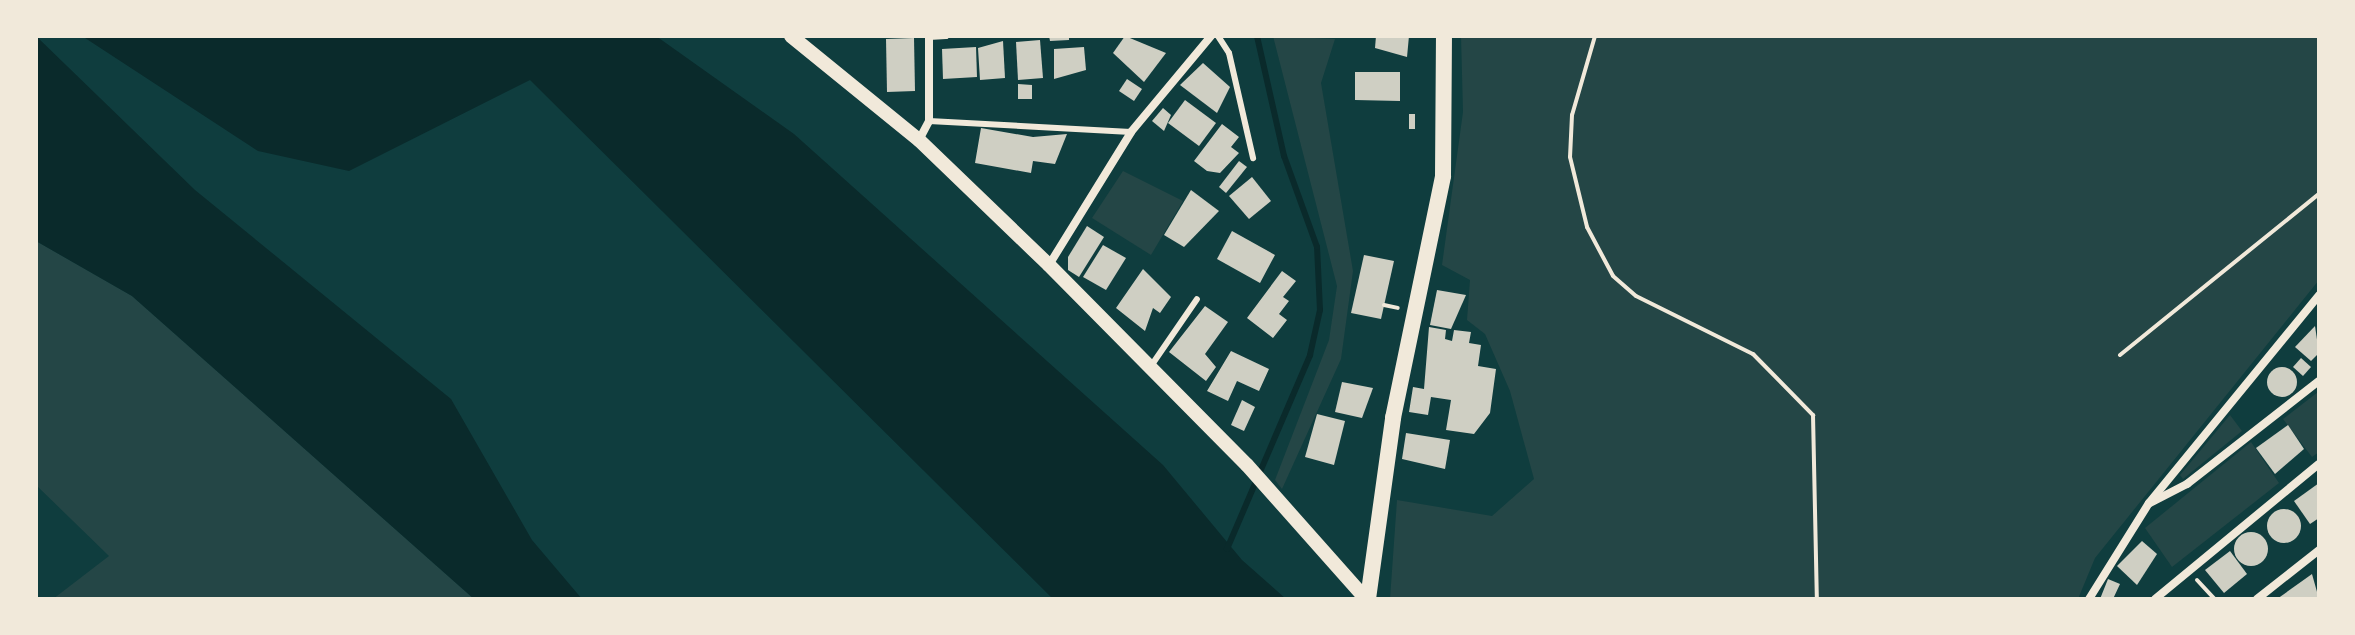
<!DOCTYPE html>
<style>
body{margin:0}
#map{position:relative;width:2355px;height:635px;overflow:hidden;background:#0f3d3e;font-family:"PT Sans",sans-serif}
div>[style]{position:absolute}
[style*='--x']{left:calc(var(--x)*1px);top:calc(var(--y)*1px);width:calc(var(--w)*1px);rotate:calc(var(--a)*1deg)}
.green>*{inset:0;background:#244646}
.water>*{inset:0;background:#0a2a2b}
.stream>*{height:6px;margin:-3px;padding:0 3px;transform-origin:3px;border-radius:3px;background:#0a2a2b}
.building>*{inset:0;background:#cfcfc3}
.round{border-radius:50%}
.path>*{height:4px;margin:-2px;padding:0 2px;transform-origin:2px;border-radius:2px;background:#f1e9da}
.service>*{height:6px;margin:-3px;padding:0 3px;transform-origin:3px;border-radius:3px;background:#f1e9da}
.minor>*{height:8px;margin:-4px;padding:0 4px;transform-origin:4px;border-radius:4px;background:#f1e9da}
.tertiary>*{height:14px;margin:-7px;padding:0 7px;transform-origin:7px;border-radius:7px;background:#f1e9da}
.secondary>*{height:16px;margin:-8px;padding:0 8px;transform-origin:8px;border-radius:8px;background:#f1e9da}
span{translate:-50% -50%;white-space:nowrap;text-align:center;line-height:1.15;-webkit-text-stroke:6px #f1e9da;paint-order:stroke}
.frame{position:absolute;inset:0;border:38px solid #f1e9da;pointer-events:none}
</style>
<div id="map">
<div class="green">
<i style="clip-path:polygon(1273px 36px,1335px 39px,1321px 83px,1353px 271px,1341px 359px,1282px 489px,1275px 480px,1329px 340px,1337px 286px)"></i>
<i style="clip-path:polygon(1461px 36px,2319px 36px,2319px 280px,2095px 558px,2078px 599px,1390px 599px,1397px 500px,1492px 516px,1534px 479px,1510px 391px,1485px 334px,1467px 320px,1470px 280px,1442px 265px,1463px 112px)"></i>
<i style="clip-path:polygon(1123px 171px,1183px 201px,1151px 255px,1092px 218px)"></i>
<i style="clip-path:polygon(36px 241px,132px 296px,474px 599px,53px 599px,109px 556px,36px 485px)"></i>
<i style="clip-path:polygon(2318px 392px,2319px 452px,2312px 457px,2283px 419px)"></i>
<i style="clip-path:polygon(2230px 415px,2242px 431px,2183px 479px,2180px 475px)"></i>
<i style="clip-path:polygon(2251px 442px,2279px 483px,2172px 567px,2145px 528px)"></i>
</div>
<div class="water">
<i style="clip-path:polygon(36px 36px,195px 190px,451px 399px,532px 540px,582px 599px,474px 599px,132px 296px,36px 241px)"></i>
<i style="clip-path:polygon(82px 36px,656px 36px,794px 134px,1163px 465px,1242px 560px,1286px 599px,1053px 599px,530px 80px,349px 171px,258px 151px)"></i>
</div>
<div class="stream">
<i style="--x:1227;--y:549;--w:211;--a:-66.8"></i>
<i style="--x:1310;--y:355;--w:46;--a:-77.5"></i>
<i style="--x:1320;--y:310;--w:63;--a:-92.7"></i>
<i style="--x:1317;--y:247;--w:97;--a:-109.9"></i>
<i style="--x:1284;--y:156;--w:123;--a:-102.7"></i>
</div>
<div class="building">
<i style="clip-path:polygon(1049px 36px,1069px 36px,1069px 40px,1050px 41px)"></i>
<i style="clip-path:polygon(1125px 36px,1166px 53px,1144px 82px,1113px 53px)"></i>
<i style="clip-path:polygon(1376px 36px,1409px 36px,1407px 57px,1375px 48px)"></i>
<i style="clip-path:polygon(914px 38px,915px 91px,887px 92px,886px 39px)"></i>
<i style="clip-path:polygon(1040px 40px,1043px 78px,1018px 80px,1016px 42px)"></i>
<i style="clip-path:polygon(1003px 41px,1005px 78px,980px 80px,978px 48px)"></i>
<i style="clip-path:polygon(976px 47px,977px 77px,943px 79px,942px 49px)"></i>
<i style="clip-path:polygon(1084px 47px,1086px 70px,1054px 79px,1054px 49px)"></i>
<i style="clip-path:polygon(1203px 63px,1230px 87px,1217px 113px,1180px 85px)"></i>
<i style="clip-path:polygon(1355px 72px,1400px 72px,1400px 101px,1355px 100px)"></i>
<i style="clip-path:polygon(1127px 79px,1142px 89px,1134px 101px,1119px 91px)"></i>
<i style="clip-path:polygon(1018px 84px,1032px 85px,1032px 99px,1018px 99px)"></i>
<i style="clip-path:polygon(1185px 100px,1216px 123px,1199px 146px,1168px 123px)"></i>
<i style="clip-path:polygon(1163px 108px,1171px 115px,1164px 131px,1152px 121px)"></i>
<i style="clip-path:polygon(1409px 114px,1415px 114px,1415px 129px,1409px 129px)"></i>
<i style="clip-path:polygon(1222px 124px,1239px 137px,1231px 147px,1239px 153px,1220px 173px,1207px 171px,1194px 161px)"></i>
<i style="clip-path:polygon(981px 128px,1033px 137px,1067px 134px,1055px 164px,1033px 161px,1031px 173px,975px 163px)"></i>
<i style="clip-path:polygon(1239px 161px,1247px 167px,1226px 193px,1219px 187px)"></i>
<i style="clip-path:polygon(1252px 177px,1271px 201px,1249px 219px,1229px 196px)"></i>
<i style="clip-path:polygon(1191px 190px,1219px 211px,1184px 247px,1164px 235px)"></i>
<i style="clip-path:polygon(1087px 226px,1104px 237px,1079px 277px,1068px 270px,1068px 257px)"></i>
<i style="clip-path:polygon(1232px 231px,1275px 255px,1260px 283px,1217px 259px)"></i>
<i style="clip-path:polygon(1103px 245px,1126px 258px,1106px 290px,1083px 277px)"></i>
<i style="clip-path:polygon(1364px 255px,1394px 261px,1381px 319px,1351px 313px)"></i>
<i style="clip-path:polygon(1143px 269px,1171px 297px,1160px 313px,1153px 308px,1145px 331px,1116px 308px)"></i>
<i style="clip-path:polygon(1282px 271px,1296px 281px,1283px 297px,1289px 301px,1279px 314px,1287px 320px,1273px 338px,1247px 318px)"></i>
<i style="clip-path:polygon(1437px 290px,1466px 295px,1451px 329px,1430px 325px)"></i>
<i style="clip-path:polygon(1205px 306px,1228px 322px,1205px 354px,1216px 367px,1206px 381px,1169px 352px)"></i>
<i style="clip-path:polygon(2315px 326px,2319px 353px,2311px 361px,2295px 347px)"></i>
<i style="clip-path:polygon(1429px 327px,1446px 330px,1445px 339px,1452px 341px,1454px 330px,1471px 332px,1469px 343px,1481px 345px,1478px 366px,1496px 369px,1490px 413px,1474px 434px,1446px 430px,1451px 400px,1431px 397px,1428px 415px,1409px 412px,1413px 387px,1424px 389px)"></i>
<i style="clip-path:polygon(1231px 351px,1269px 369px,1259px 391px,1237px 381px,1228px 401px,1207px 391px)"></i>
<i style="clip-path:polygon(2301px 358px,2311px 367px,2303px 376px,2293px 367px)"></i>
<i class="round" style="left:2267px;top:367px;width:30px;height:30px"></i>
<i style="clip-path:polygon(1342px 382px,1373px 388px,1362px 418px,1335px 412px)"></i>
<i style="clip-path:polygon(1242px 400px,1255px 407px,1244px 431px,1231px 425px)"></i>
<i style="clip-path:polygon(1317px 414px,1345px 421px,1334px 465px,1305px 457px)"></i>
<i style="clip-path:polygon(2288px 425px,2304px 449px,2275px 474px,2256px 448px)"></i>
<i style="clip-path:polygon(1406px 433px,1450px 440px,1445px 469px,1402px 459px)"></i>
<i style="clip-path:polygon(2319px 483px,2319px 518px,2310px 524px,2294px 501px)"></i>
<i class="round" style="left:2267px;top:509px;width:34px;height:34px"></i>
<i class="round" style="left:2234px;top:532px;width:34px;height:34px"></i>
<i style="clip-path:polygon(2142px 541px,2157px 554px,2137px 585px,2117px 566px)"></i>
<i style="clip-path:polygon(2230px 551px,2247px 574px,2224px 593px,2205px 570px)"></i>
<i style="clip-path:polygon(2312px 574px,2319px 599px,2277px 599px)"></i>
<i style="clip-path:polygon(2108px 579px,2120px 584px,2113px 599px,2100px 599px)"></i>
</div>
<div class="path">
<i style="--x:1595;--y:36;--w:82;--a:106.2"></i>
<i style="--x:1572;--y:115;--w:42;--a:92.7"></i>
<i style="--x:1570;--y:157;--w:72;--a:76.3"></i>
<i style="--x:1587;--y:227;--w:55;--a:62"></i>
<i style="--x:1613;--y:276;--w:30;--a:41"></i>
<i style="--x:1636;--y:296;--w:131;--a:26.4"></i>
<i style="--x:1753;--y:354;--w:86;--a:45.5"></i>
<i style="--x:1813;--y:415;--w:184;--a:88.8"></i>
<i style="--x:1384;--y:305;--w:14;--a:12"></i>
<i style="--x:2120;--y:355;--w:256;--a:-39"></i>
<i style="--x:2197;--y:580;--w:26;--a:47"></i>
</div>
<div class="service">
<i style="--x:1218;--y:36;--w:20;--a:57"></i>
<i style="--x:1229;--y:53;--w:108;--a:77.1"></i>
<i style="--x:929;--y:37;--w:17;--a:-3"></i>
<i style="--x:929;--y:121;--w:202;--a:3.1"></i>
<i style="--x:1151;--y:366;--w:81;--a:-55.5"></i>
</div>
<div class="minor">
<i style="--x:919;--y:140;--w:21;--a:-62"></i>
<i style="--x:929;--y:121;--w:85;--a:-90"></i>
<i style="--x:1049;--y:265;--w:156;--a:-58.3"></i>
<i style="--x:1131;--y:132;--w:125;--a:-50.2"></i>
<i style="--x:2150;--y:503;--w:42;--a:-27.2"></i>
<i style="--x:2187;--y:484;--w:167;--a:-38"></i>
<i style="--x:2089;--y:599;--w:113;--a:-58"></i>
<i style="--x:2149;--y:503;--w:269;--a:-50.7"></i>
<i style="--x:2155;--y:599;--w:212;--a:-39.5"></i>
<i style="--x:2257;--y:599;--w:79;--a:-38.3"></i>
</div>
<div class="tertiary">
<i style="--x:791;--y:36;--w:165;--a:39.1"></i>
<i style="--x:919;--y:140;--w:180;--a:43.9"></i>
<i style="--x:1049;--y:265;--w:281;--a:45.3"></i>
<i style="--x:1247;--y:465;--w:179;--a:48.4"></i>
</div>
<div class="secondary">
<i style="--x:1368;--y:599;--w:183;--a:-82.1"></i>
<i style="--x:1393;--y:418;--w:247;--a:-78.3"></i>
<i style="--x:1443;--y:176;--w:140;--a:-89.6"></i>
</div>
<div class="frame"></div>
</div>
